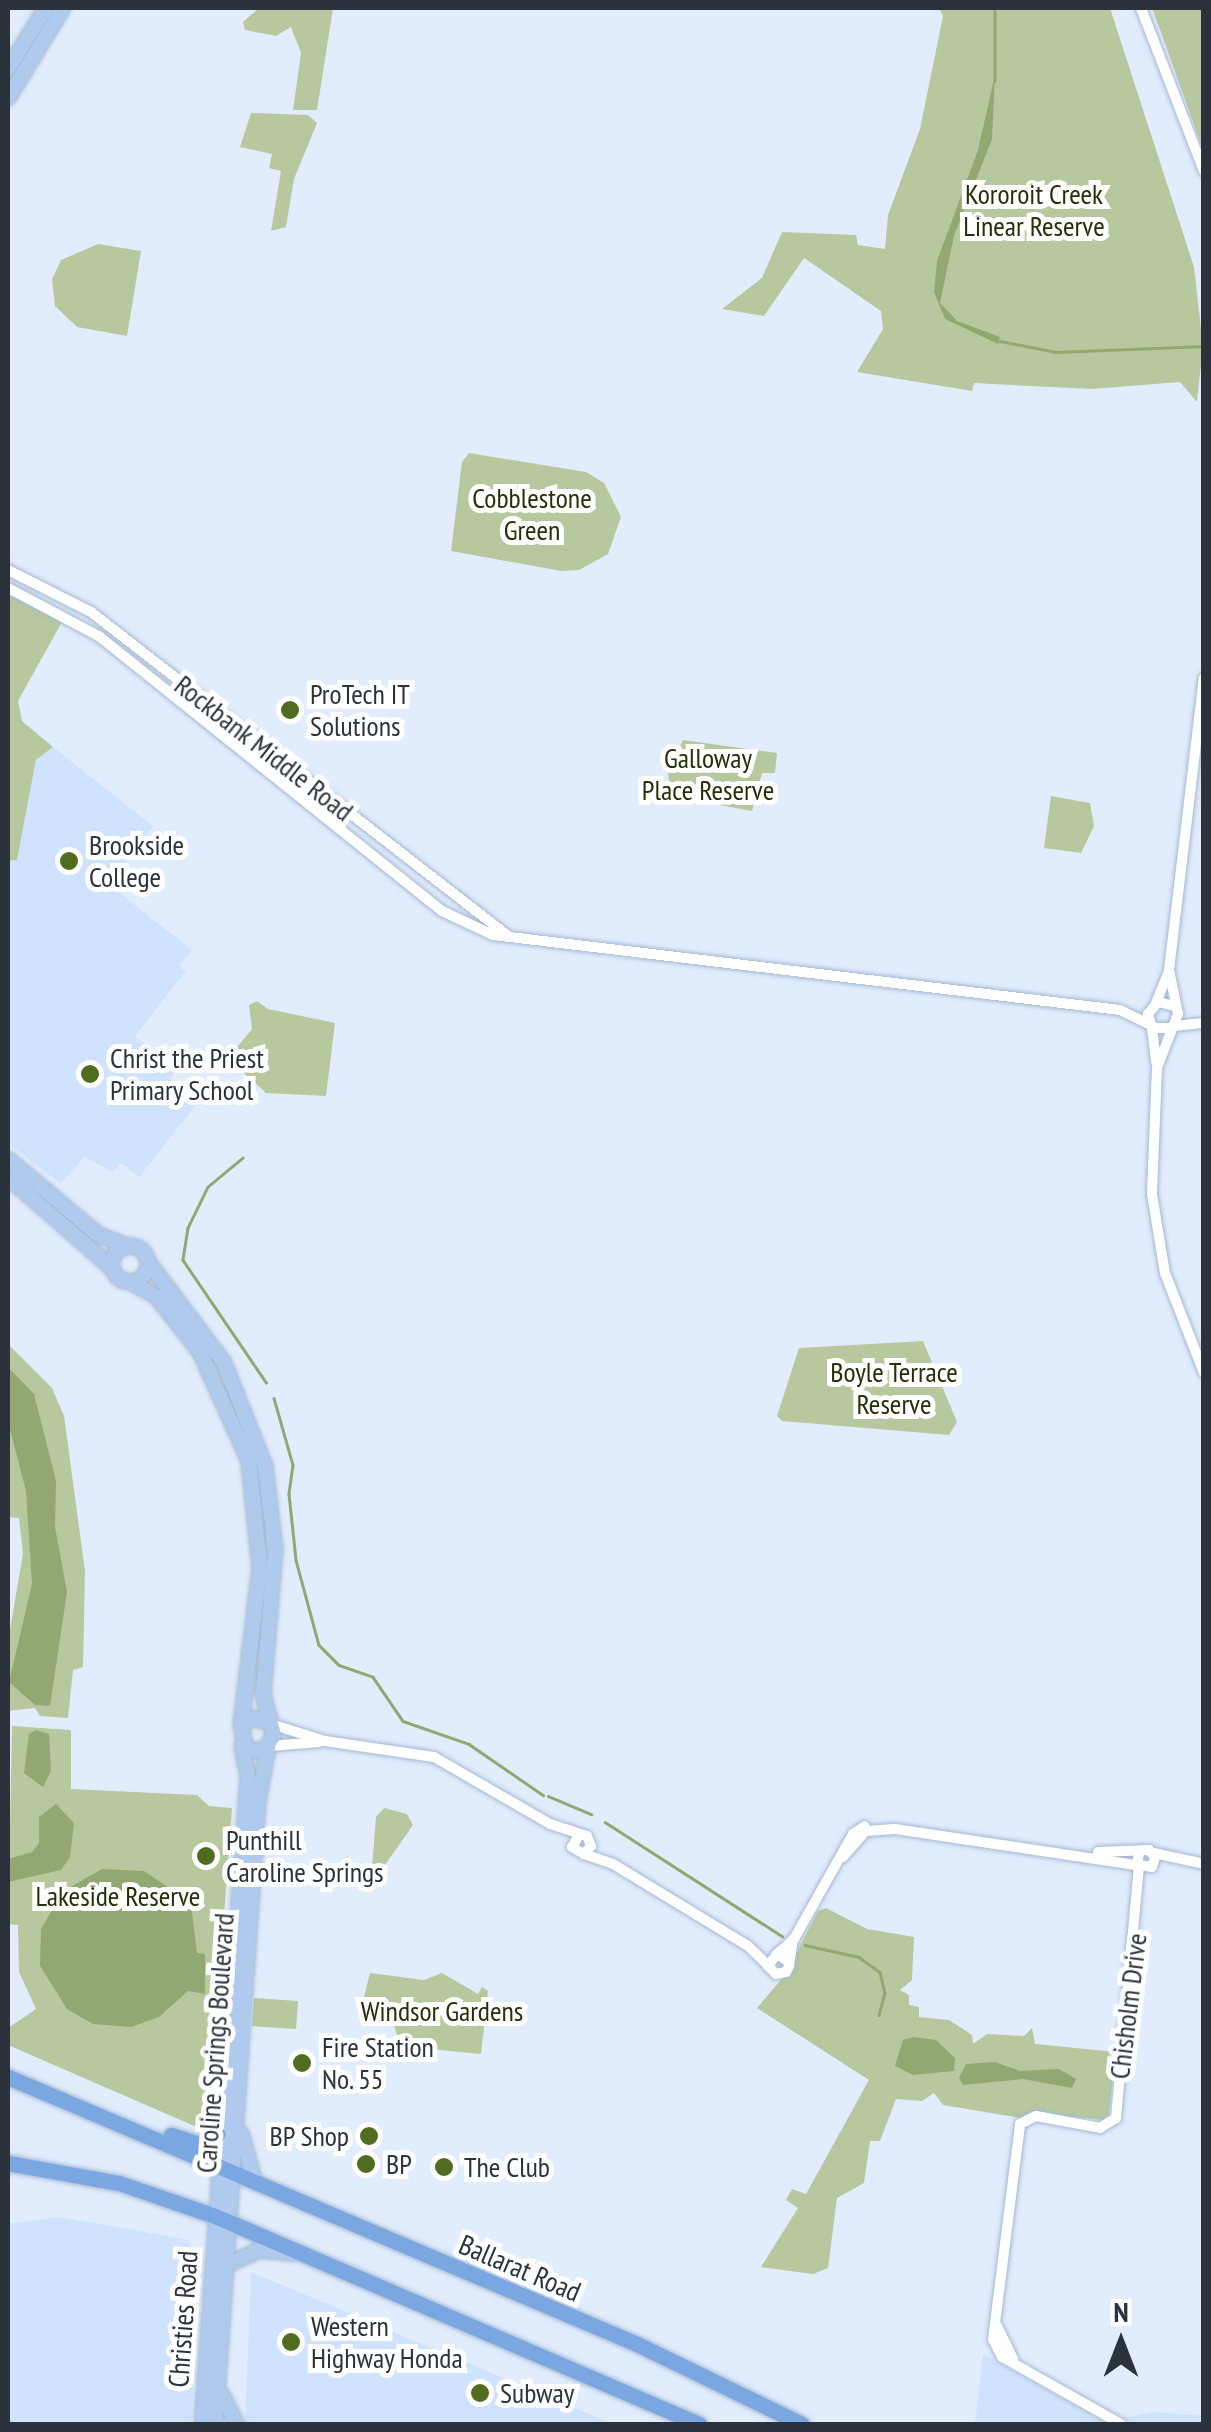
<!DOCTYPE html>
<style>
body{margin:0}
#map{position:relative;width:1211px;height:2432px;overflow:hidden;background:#e1edfd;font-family:"PT Sans Narrow",sans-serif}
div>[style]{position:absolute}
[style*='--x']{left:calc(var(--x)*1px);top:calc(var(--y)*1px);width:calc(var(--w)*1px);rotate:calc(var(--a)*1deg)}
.built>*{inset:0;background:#d0e3fe}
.green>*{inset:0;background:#b7c89f}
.water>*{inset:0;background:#92a872}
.stream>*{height:2.5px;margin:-1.25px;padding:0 1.25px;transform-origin:1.25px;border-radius:1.25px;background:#92a872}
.roads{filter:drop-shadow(0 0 2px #a5b8d1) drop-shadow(0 0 2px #a5b8d1)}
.minor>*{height:10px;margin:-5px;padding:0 5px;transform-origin:5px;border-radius:5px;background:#fff}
.major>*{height:14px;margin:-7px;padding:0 7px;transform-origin:7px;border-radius:7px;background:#afcaed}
.major>.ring{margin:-7px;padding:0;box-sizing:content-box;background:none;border:14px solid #afcaed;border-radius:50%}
.highway>*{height:15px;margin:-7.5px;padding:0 7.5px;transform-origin:7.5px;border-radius:7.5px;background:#7aa6e1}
.dots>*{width:28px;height:28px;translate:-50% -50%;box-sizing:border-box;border:5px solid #fff;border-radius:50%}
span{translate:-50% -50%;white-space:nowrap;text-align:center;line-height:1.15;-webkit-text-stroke:10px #fff;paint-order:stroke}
.park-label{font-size:28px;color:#233107}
.poi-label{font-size:28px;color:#2a323c}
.left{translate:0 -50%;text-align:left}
.right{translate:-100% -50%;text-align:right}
.street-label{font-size:28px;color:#2a323c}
.frame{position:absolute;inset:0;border:10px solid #2a323c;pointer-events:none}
.north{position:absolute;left:1071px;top:2292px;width:100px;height:100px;-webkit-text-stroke:8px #fff;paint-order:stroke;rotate:0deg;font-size:28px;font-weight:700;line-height:40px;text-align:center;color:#2a323c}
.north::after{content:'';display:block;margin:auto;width:35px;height:45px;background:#2a323c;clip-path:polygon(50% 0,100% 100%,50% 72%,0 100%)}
</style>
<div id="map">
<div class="built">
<i style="clip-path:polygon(53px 747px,153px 826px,108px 884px,192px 950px,179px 966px,186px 971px,135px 1036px,177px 1070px,170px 1079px,199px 1101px,139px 1177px,121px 1163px,113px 1172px,84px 1157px,61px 1184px,8px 1143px,8px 862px,17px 860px,36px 760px)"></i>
<i style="clip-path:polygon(61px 2217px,189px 2240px,196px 2330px,191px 2424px,8px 2424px,8px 2224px)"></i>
<i style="clip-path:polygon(251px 2272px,489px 2372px,613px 2424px,245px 2424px)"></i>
<i style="clip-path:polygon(983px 2354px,1103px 2422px,1153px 2412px,1204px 2416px,1203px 2424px,975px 2424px)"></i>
</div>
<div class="green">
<i style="clip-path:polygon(259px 8px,333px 8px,317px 110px,293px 110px,301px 53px,291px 27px,276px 36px,245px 30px,243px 22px)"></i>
<i style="clip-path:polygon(939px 8px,1110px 8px,1194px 267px,1203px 346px,1197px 402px,1180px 382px,1092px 389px,974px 383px,972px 391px,857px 372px,883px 329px,881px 311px,804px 258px,764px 316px,722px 309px,762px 278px,782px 232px,856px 235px,858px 245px,885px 249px,888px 215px,920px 129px,943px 16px)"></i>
<i style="clip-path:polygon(1152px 8px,1203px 8px,1203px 150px,1162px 35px)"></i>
<i style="clip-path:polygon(251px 113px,308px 115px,317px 123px,294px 179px,286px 227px,271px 231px,281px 171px,269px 168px,272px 154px,240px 147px)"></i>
<i style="clip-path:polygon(98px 244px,141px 251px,127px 336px,77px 327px,55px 306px,52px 279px,61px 260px)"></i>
<i style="clip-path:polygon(469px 453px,586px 472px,604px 483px,621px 517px,608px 554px,579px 570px,561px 571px,451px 551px,462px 462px)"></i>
<i style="clip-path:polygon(8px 592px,63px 620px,18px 701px,22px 721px,53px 747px,36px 760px,17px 860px,8px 861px)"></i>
<i style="clip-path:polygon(683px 740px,777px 753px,775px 773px,762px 773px,752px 811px,671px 796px,668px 773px)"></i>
<i style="clip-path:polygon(1051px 796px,1090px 803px,1094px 826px,1081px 853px,1044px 848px)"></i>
<i style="clip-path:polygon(257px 1001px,268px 1009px,335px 1023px,326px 1096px,266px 1093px,233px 1063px,233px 1052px,252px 1029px,249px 1005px)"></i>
<i style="clip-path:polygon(923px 1341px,957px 1422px,949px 1435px,782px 1421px,777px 1416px,799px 1348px)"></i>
<i style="clip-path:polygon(8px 1344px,52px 1388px,64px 1416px,85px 1571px,83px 1667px,73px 1670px,68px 1718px,40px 1716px,35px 1708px,8px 1711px,8px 1641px,23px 1554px,19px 1518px,8px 1517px)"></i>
<i style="clip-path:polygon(12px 1726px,71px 1730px,71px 1789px,197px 1795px,209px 1806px,232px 1808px,208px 2132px,8px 2045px,8px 2028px,36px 2009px,19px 1972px,18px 1925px,8px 1924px)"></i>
<i style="clip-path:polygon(384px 1808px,407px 1814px,413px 1825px,378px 1875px,372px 1867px,376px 1817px)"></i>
<i style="clip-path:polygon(826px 1908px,867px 1929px,914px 1937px,912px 1980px,900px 1990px,909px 1995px,909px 2005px,919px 2007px,919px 2017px,949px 2020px,972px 2035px,973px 2044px,987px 2034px,1024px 2036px,1032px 2028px,1035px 2044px,1116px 2052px,1109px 2114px,1103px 2120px,1036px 2113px,1021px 2118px,943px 2105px,934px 2093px,922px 2101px,896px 2099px,880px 2141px,870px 2141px,864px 2183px,837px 2198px,828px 2268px,813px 2274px,761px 2267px,798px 2208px,786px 2200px,792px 2189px,806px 2194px,869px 2080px,757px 2008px,785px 1975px,818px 1911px)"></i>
<i style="clip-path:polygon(442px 1973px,478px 1994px,482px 1987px,488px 1991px,481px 2054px,431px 2049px,431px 2042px,401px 2046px,391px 2017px,363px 2001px,370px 1973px,424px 1980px)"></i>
<i style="clip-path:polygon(254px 1998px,298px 2001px,296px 2029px,252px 2026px)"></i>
</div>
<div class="water">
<i style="clip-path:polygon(995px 75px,992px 139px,954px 236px,940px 303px,957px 321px,1000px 337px,998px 344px,945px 319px,934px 292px,937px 261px,978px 150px)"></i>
<i style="clip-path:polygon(8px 1367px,34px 1394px,56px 1481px,55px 1527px,67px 1592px,50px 1706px,35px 1705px,9px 1682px,32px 1584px,26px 1491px,8px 1422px)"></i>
<i style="clip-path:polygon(36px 1730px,49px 1734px,51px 1771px,43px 1787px,24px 1773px,29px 1734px)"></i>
<i style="clip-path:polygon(56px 1804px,74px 1823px,70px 1857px,61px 1870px,8px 1882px,8px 1859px,32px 1852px,39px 1843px,39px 1817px)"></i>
<i style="clip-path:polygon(102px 1869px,144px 1871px,181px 1896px,192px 1912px,197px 1953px,205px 1954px,205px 1994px,188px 1991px,159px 2017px,131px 2027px,93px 2024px,67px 2009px,40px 1966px,41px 1929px,63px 1891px)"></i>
<i style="clip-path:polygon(914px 2037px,936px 2040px,955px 2058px,954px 2071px,913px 2075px,895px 2066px,903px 2040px)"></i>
<i style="clip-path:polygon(995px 2062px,1020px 2071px,1059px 2069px,1076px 2079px,1072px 2088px,1023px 2079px,963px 2085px,959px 2078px,966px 2064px)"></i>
</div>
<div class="stream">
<i style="--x:995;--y:8;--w:73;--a:90"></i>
<i style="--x:1000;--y:341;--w:57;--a:11.1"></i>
<i style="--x:1056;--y:352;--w:148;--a:-2.3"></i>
<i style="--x:243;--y:1158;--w:45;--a:140.4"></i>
<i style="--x:208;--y:1187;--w:46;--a:116"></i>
<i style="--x:188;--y:1228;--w:32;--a:99"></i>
<i style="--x:183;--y:1260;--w:148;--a:55.8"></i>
<i style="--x:274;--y:1398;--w:70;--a:74.2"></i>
<i style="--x:293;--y:1465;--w:29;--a:98"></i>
<i style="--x:289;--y:1494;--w:66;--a:83.9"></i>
<i style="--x:296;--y:1560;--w:88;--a:74.9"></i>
<i style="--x:319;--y:1645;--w:28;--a:45"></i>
<i style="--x:339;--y:1665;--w:36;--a:19"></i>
<i style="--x:373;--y:1677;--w:53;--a:55.7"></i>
<i style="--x:403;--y:1721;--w:70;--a:19.2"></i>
<i style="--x:469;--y:1744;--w:90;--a:34.6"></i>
<i style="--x:548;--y:1796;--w:47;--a:22.7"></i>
<i style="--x:605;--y:1822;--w:211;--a:32.8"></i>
<i style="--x:805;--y:1945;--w:55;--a:12.5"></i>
<i style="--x:859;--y:1957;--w:26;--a:36"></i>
<i style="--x:880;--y:1972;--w:22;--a:77"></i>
<i style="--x:885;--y:1993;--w:23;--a:105"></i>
</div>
<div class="roads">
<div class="minor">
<i style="--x:1141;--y:8;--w:175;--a:68.9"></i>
<i style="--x:8;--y:570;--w:93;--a:26.8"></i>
<i style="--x:91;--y:612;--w:527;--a:37.83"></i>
<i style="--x:8;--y:588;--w:104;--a:28"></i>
<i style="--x:100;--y:637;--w:438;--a:38.7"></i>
<i style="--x:442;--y:911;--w:56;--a:25.2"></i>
<i style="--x:493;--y:935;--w:631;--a:6.82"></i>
<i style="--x:1120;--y:1010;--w:32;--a:26"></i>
<i style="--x:1169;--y:970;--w:45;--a:78.4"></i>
<i style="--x:1178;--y:1014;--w:58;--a:111.3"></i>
<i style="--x:1157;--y:1068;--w:126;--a:92.3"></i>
<i style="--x:1152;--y:1194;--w:80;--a:80.7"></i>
<i style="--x:1165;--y:1273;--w:107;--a:68.7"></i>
<i style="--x:1156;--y:1003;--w:35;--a:-68"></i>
<i style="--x:1169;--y:970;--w:294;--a:-83.2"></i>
<i style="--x:1174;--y:1026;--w:30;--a:-6"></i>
<i style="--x:1152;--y:1028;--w:34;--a:83"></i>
<i style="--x:1172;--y:1028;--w:20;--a:180"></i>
<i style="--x:1152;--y:1028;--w:15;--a:-106"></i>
<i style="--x:1148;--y:1014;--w:16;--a:-50"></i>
<i style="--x:1158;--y:1002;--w:17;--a:13"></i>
<i style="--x:271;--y:1724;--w:57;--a:17.5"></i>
<i style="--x:325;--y:1741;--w:110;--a:8.4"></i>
<i style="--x:434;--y:1757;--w:134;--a:30"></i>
<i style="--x:550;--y:1824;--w:39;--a:18"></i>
<i style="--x:587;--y:1836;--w:11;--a:68"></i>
<i style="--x:591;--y:1846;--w:11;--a:131"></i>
<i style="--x:584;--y:1854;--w:14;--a:-150"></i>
<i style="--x:572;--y:1847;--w:14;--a:-60"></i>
<i style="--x:270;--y:1746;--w:49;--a:-4.7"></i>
<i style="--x:1098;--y:1852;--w:51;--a:-2.2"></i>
<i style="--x:1149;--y:1850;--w:9;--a:49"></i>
<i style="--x:1155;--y:1857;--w:10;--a:107"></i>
<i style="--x:1152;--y:1867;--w:15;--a:-172"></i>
<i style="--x:1137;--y:1865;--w:13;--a:-81"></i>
<i style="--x:1154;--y:1853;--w:51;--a:12.4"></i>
<i style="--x:584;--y:1854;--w:31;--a:19"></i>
<i style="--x:613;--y:1864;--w:158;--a:31.3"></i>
<i style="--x:748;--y:1946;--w:28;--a:44"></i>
<i style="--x:843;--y:1857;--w:35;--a:-49"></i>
<i style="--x:866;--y:1831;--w:29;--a:-4"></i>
<i style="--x:895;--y:1829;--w:245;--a:8.5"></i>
<i style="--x:777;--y:1954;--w:23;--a:-41"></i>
<i style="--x:794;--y:1939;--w:120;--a:-60.7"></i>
<i style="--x:853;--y:1834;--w:14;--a:-34"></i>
<i style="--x:789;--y:1962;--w:14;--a:-146"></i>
<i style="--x:777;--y:1954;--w:15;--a:127"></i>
<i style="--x:768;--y:1966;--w:11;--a:45"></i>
<i style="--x:776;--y:1974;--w:10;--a:-11"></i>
<i style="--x:786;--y:1972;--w:7;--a:-63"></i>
<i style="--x:789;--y:1966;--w:27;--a:-82"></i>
<i style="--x:997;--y:2326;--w:37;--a:64"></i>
<i style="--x:1121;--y:2424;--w:137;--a:-150.6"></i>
<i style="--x:1002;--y:2357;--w:20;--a:-117"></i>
<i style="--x:993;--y:2339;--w:217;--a:-82.8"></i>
<i style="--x:1020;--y:2124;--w:18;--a:-27"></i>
<i style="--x:1036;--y:2116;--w:65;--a:10.6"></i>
<i style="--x:1100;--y:2128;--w:19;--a:-32"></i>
<i style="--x:1116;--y:2118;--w:253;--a:-84.8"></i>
</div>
<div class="major">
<i style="--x:8;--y:69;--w:72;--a:-58.1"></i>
<i style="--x:8;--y:98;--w:105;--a:-58.6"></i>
<i style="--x:8;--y:1159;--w:116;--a:40.1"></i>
<i style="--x:97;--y:1234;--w:32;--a:22"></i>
<i style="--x:8;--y:1177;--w:138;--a:41.2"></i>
<i class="ring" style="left:112px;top:1246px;width:22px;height:22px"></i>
<i style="--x:148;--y:1262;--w:126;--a:53"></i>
<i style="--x:224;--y:1363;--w:111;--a:68.3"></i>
<i style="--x:265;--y:1466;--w:85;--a:83.2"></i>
<i style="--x:275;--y:1550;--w:144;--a:94.8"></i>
<i style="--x:263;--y:1694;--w:42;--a:75"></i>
<i style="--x:274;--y:1735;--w:19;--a:122"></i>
<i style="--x:264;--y:1751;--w:18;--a:-177"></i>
<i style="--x:246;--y:1750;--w:25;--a:-101"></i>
<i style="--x:241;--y:1725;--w:14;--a:-30"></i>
<i style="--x:253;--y:1718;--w:15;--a:16"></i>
<i style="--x:131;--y:1282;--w:30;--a:30"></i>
<i style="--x:157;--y:1297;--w:70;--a:52"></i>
<i style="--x:200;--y:1352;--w:120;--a:65.8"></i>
<i style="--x:249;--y:1461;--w:108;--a:84.1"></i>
<i style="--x:260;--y:1568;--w:158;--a:96.9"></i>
<i style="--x:241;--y:2133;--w:51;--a:74.1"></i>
<i style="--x:225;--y:2266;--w:38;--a:-25"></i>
<i style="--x:259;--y:2250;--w:36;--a:5"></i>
<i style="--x:222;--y:2395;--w:33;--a:63"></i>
<i style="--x:202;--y:2424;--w:649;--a:-85.93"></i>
<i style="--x:248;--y:1777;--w:32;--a:-101"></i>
<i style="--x:215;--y:2424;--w:624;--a:-86.05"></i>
<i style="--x:258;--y:1801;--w:54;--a:-79.3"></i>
</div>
<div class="highway">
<i style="--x:8;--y:2077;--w:683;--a:23"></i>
<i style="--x:637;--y:2344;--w:183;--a:25.9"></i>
<i style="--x:171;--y:2135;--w:28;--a:18"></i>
<i style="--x:198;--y:2144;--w:22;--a:-27"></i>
<i style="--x:8;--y:2163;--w:113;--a:10.2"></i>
<i style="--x:119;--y:2183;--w:102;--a:19"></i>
<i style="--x:215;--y:2216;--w:527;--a:23.26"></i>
</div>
</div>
<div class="dots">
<i style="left:290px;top:710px;background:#526c1f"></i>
<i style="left:69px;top:861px;background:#526c1f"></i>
<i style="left:90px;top:1074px;background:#526c1f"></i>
<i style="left:206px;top:1856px;background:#526c1f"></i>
<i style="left:302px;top:2063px;background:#526c1f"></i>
<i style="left:369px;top:2136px;background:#526c1f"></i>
<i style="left:366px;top:2164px;background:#526c1f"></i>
<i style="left:444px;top:2167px;background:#526c1f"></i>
<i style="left:291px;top:2342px;background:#526c1f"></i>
<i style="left:480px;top:2393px;background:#526c1f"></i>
</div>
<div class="park-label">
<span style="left:1034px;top:210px">Kororoit Creek<br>Linear Reserve</span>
<span style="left:532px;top:514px">Cobblestone<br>Green</span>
<span style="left:708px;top:774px">Galloway<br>Place Reserve</span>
<span style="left:894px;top:1388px">Boyle Terrace<br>Reserve</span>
<span style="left:118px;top:1896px">Lakeside Reserve</span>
<span style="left:442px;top:2011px">Windsor Gardens</span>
</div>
<div class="poi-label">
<span class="left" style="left:310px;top:710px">ProTech IT<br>Solutions</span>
<span class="left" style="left:89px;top:861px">Brookside<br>College</span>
<span class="left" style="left:110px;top:1074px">Christ the Priest<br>Primary School</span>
<span class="left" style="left:226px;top:1856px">Punthill<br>Caroline Springs</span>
<span class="left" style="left:322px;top:2063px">Fire Station<br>No. 55</span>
<span class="right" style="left:349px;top:2136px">BP Shop</span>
<span class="left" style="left:386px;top:2164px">BP</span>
<span class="left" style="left:464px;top:2167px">The Club</span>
<span class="left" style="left:311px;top:2342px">Western<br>Highway Honda</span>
<span class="left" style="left:500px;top:2393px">Subway</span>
</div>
<div class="street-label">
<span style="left:264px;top:748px;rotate:38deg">Rockbank Middle Road</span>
<span style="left:1128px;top:2006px;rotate:-83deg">Chisholm Drive</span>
<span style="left:215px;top:2043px;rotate:-86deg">Caroline Springs Boulevard</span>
<span style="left:520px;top:2268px;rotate:23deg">Ballarat Road</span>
<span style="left:183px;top:2319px;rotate:-86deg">Christies Road</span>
</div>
<div class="frame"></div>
<div class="north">N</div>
</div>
